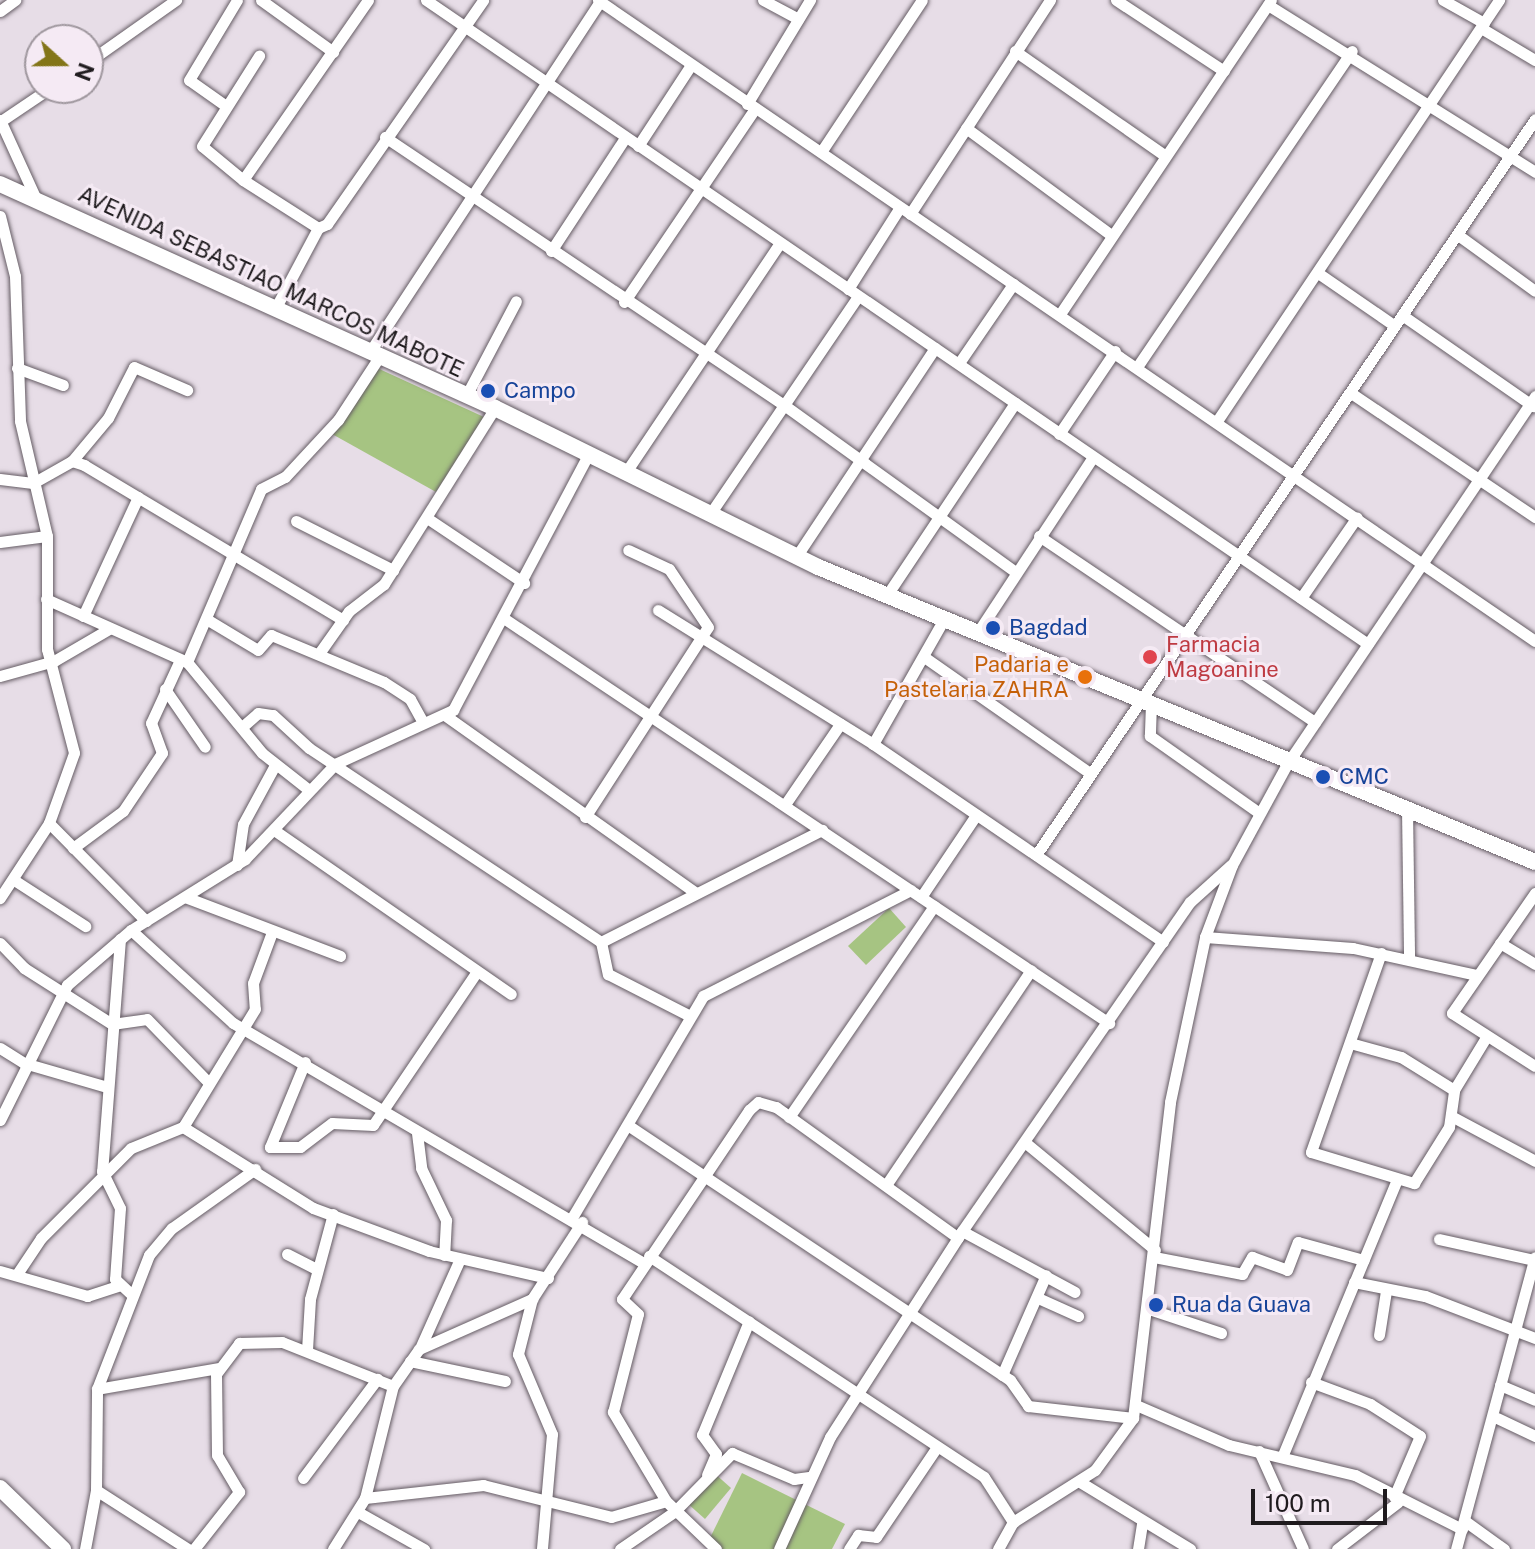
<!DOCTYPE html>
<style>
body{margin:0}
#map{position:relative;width:1535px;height:1549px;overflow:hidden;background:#e7dde7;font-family:"Public Sans",sans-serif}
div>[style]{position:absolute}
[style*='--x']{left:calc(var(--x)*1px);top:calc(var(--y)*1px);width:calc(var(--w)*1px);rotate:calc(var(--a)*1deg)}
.green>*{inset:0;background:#a6c482}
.roads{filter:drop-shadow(0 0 2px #655c64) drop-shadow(0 0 2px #655c64)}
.street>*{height:11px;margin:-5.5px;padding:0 5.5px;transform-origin:5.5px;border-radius:5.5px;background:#fff}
.secondary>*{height:16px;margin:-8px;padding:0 8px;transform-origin:8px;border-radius:8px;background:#fff}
.dots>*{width:22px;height:22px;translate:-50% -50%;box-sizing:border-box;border:4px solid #f5eaf4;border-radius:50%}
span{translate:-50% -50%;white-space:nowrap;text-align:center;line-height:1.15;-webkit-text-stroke:6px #f5eaf4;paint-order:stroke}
.street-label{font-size:22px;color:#1f1b1e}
.transit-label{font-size:22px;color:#164399}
.left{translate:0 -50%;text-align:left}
.health-label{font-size:22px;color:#be3a42}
.food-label{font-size:22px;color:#c56008}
.right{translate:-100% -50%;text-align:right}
.north{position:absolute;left:24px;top:24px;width:80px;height:80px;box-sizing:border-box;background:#f5eaf4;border:2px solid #9f979e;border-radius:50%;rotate:111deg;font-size:22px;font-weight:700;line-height:32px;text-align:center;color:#1f1b1e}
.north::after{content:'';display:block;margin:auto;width:28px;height:36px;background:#837518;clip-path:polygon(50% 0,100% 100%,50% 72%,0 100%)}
.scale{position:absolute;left:1251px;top:1489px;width:136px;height:36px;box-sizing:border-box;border:4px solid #1f1b1e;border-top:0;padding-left:10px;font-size:24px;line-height:28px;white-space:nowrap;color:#1f1b1e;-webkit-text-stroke:6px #f5eaf4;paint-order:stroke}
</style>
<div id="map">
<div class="green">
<i style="clip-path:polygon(375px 367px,484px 417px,436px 492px,332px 434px)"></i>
<i style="clip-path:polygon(889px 908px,906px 927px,866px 965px,848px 946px)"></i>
<i style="clip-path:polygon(713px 1472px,731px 1488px,705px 1519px,687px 1503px)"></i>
<i style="clip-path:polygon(742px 1473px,845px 1524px,832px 1549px,723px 1549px,708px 1542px)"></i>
</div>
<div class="roads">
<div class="street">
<i style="--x:261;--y:0;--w:89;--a:35.8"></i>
<i style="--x:368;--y:0;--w:219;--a:124.8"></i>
<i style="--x:243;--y:180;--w:89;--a:32.6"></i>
<i style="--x:318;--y:228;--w:10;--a:-24"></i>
<i style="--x:327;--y:224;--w:273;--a:-55.1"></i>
<i style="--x:426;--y:0;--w:1141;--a:34.36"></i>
<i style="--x:598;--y:0;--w:1135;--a:34.38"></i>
<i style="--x:763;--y:0;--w:40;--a:28"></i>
<i style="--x:1116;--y:0;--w:129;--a:33.3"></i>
<i style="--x:1443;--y:0;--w:47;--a:29.3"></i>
<i style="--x:1268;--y:5;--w:315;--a:32"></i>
<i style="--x:0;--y:11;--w:19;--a:-36"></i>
<i style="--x:1481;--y:28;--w:63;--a:30.7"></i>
<i style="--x:1015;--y:51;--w:182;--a:34.9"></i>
<i style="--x:88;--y:62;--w:108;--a:-35.2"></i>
<i style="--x:747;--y:104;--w:122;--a:-58.8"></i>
<i style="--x:226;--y:106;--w:45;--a:-144.9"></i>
<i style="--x:189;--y:80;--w:93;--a:-59"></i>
<i style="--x:0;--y:120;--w:87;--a:65.5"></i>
<i style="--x:1;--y:121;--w:59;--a:-34"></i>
<i style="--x:966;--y:128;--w:179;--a:36.4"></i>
<i style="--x:385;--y:137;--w:481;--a:33.9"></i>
<i style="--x:784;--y:405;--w:284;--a:35.8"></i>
<i style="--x:638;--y:146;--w:97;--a:-56.8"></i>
<i style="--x:821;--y:152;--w:182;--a:-56.4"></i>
<i style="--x:243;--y:180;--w:53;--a:-140.3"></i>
<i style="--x:202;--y:146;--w:107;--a:-57.7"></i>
<i style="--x:910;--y:214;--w:256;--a:-56.8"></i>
<i style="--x:0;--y:216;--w:62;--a:76"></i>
<i style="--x:15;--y:276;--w:145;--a:88"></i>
<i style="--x:20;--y:421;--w:118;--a:76.8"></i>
<i style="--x:47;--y:536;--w:113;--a:90"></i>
<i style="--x:47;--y:649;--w:107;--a:75.4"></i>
<i style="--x:74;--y:753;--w:74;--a:109.7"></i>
<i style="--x:49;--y:823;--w:90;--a:123.2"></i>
<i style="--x:1458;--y:235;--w:95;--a:36"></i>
<i style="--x:551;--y:251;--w:135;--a:-56.8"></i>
<i style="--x:1318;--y:273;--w:93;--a:34.5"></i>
<i style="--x:848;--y:289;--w:97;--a:-57.6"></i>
<i style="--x:624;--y:302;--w:232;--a:-55.9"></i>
<i style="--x:275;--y:309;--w:92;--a:-62"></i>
<i style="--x:1060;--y:314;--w:378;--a:-56.1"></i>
<i style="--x:1402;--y:315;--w:160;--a:34.8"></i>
<i style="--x:369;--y:353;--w:422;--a:-56.7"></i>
<i style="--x:959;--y:363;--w:96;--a:-55.6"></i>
<i style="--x:1137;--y:367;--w:382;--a:-55.8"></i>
<i style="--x:17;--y:368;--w:49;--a:20.3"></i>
<i style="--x:1351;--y:393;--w:222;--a:34"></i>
<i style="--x:466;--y:396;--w:107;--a:-62.2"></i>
<i style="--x:1217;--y:421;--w:507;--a:-56.18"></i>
<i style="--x:1059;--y:434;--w:100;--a:-56"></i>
<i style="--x:72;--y:461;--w:56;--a:-50.1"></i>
<i style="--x:108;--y:418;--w:57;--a:-63"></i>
<i style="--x:134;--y:367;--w:58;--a:23.5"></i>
<i style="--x:626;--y:472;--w:276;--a:-56.1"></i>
<i style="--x:0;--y:479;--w:33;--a:7"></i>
<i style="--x:33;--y:483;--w:45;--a:-29.4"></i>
<i style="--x:72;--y:461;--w:13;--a:18"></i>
<i style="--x:84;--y:465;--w:302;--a:30.9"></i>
<i style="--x:710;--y:514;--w:263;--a:-55.8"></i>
<i style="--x:427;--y:518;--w:117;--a:33.8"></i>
<i style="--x:296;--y:521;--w:109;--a:26.8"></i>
<i style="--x:1039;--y:536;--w:333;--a:34"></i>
<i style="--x:0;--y:542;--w:47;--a:-7.3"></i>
<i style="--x:796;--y:557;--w:251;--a:-56.4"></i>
<i style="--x:887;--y:595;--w:231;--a:-56.3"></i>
<i style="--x:1301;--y:598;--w:98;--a:-55.3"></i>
<i style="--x:46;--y:599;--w:154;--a:24.1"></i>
<i style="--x:187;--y:662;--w:118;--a:50.5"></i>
<i style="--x:262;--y:753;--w:60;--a:38.2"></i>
<i style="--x:658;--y:610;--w:253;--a:31.9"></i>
<i style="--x:873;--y:744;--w:351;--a:34.3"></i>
<i style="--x:83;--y:616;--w:131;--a:-65.2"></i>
<i style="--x:505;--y:619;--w:727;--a:33.78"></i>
<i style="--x:208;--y:620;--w:58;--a:31"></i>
<i style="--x:258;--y:650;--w:20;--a:-49"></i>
<i style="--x:271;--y:635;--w:122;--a:22.6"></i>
<i style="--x:384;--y:682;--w:31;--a:33"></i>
<i style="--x:410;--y:699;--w:26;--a:61"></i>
<i style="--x:978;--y:632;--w:209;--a:-56.7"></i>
<i style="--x:320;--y:652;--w:50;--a:-54.7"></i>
<i style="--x:349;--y:611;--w:44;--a:-37.6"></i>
<i style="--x:384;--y:584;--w:208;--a:-57.8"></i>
<i style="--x:927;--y:659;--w:200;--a:35"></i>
<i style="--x:187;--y:662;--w:188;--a:-66.8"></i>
<i style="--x:261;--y:489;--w:27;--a:-27"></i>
<i style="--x:285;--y:477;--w:78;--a:-47.1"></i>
<i style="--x:338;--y:420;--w:75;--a:-56.9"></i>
<i style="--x:0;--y:676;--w:56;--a:-15.5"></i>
<i style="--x:54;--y:661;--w:64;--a:-30.2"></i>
<i style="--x:165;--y:689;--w:70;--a:55.4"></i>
<i style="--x:1151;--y:703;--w:33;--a:92"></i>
<i style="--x:1150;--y:736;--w:133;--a:35.2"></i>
<i style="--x:446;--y:716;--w:305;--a:35.3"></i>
<i style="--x:242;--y:727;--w:21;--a:-41"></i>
<i style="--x:258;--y:713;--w:15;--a:8"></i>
<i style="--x:273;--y:715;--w:49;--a:42.5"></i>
<i style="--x:309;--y:748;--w:351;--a:33.6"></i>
<i style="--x:601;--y:942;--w:33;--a:78"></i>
<i style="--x:608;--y:974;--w:90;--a:27.1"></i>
<i style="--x:873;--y:744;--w:144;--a:-60.4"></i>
<i style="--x:786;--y:803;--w:96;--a:-55.6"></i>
<i style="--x:1407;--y:809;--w:148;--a:89.2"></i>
<i style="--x:585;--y:817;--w:226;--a:-57.1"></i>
<i style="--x:708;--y:627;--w:70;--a:-123.9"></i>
<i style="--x:669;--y:569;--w:45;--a:-155.1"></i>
<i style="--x:49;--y:823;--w:138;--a:45.3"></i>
<i style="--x:274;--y:830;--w:288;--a:34.7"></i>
<i style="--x:73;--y:848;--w:62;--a:-36.5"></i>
<i style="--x:123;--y:811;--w:70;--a:-56.1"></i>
<i style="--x:162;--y:753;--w:32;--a:-110"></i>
<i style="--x:151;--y:723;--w:69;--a:-65.3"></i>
<i style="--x:1036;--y:855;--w:889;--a:-55.86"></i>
<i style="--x:237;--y:865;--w:41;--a:-81.7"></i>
<i style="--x:243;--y:824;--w:67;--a:-61.5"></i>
<i style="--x:14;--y:880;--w:85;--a:32.9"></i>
<i style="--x:1535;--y:893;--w:146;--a:124.7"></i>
<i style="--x:1452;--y:1013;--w:98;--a:32.6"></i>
<i style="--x:185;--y:897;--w:166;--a:20.8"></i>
<i style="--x:921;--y:897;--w:99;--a:-56.1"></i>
<i style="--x:131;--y:930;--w:138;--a:42.4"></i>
<i style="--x:233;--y:1023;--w:477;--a:30.3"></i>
<i style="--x:272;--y:932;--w:54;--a:110.4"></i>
<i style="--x:253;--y:983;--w:26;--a:86"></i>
<i style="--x:255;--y:1009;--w:138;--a:121.4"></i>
<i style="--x:183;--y:1127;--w:153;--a:31.9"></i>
<i style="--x:313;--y:1208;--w:124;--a:20.3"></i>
<i style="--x:429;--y:1251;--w:122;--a:12.8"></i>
<i style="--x:1205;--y:937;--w:148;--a:4.3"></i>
<i style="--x:1353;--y:948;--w:127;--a:12.3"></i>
<i style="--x:120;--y:939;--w:233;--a:94.4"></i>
<i style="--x:102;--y:1171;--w:41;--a:64.1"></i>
<i style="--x:120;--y:1208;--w:71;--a:94"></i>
<i style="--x:115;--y:1279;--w:23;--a:43"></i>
<i style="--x:601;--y:942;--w:248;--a:-26.9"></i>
<i style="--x:0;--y:943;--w:35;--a:46"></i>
<i style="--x:24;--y:968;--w:104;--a:32.5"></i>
<i style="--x:112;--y:1024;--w:35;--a:-8"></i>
<i style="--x:147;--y:1019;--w:86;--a:45.9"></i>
<i style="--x:1500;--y:943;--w:41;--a:31"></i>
<i style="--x:1381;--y:953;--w:211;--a:109.4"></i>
<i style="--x:1311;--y:1152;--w:108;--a:16.8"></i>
<i style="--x:1414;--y:1183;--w:66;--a:-58"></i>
<i style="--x:1449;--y:1127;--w:37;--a:-82"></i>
<i style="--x:1454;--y:1090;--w:60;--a:-58.7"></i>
<i style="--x:1350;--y:1043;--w:53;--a:15.4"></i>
<i style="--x:1401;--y:1057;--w:62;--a:31.9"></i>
<i style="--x:0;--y:1048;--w:28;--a:32"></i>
<i style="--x:24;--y:1063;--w:86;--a:16.1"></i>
<i style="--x:305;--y:1062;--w:92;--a:112.4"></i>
<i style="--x:270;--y:1147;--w:30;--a:0"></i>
<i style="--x:300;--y:1147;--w:40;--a:-37"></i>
<i style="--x:332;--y:1123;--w:41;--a:2.8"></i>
<i style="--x:373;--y:1125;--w:184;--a:-55.9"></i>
<i style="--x:789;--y:1117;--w:256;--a:-55.5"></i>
<i style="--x:1453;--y:1117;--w:93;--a:28.2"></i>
<i style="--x:0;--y:1120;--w:151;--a:-63.6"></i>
<i style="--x:67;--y:985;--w:84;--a:-40.7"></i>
<i style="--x:131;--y:930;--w:134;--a:-31.9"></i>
<i style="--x:245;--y:859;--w:131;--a:-46.5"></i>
<i style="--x:335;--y:764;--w:130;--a:-24.6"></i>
<i style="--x:453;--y:710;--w:291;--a:-62.1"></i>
<i style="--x:629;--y:1126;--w:458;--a:33.7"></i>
<i style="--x:1010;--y:1380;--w:32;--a:55"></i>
<i style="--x:1028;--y:1406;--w:106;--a:6.5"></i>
<i style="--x:417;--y:1133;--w:35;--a:83"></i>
<i style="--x:421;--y:1168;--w:58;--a:64.3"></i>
<i style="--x:446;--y:1220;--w:35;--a:93"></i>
<i style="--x:1027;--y:1144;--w:166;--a:39.6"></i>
<i style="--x:886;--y:1185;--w:259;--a:-56"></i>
<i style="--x:573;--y:1216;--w:256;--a:-59.4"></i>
<i style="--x:703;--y:996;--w:233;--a:-27"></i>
<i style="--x:962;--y:1231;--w:128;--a:28.4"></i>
<i style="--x:1439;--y:1239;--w:97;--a:12.5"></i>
<i style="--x:287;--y:1254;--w:33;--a:27"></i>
<i style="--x:649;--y:1256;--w:401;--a:33.4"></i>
<i style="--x:984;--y:1477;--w:54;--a:57.2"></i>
<i style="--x:1154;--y:1257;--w:90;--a:10.9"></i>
<i style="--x:1242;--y:1274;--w:20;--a:-60"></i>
<i style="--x:1252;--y:1257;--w:37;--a:20"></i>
<i style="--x:1287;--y:1270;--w:30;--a:-69"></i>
<i style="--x:1298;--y:1242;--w:68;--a:15.3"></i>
<i style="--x:0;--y:1271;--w:91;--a:16"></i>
<i style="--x:87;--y:1296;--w:33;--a:-18"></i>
<i style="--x:17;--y:1274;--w:43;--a:-56.3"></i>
<i style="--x:41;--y:1238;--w:127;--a:-45"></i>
<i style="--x:131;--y:1148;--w:56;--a:-22"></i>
<i style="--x:1354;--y:1282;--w:72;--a:11.2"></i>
<i style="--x:1425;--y:1296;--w:118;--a:20.9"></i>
<i style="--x:1038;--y:1298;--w:44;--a:24.2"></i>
<i style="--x:532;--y:1299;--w:57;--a:104.3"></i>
<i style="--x:518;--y:1354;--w:87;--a:67"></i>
<i style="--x:552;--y:1434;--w:115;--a:95"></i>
<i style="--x:1149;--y:1309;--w:76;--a:18.4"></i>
<i style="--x:1379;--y:1335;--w:45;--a:-81"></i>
<i style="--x:421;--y:1346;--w:95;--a:-65.9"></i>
<i style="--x:307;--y:1350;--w:51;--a:-86.6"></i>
<i style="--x:310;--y:1299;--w:88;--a:-74.9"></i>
<i style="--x:410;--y:1361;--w:97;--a:11.9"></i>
<i style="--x:1002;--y:1375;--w:109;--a:-66.3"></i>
<i style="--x:1311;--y:1382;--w:63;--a:20.4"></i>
<i style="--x:1370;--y:1404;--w:59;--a:32.6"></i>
<i style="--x:1420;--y:1436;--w:66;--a:113.1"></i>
<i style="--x:1500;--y:1385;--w:38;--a:23"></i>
<i style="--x:97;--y:1389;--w:123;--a:-9.8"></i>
<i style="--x:1136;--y:1405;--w:101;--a:23.3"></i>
<i style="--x:1229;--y:1445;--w:130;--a:13.4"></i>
<i style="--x:1355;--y:1475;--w:120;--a:26.8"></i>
<i style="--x:1497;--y:1418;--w:42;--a:25.3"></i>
<i style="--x:1259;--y:1451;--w:107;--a:65.8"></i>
<i style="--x:1282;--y:1457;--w:300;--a:-67.5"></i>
<i style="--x:707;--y:1475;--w:23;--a:-67"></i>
<i style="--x:716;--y:1454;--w:24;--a:-126"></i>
<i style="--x:702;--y:1435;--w:123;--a:-67.6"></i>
<i style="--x:303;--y:1478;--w:124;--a:-53.2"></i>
<i style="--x:1080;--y:1482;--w:129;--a:31.3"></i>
<i style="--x:96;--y:1490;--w:109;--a:32.7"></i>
<i style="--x:365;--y:1498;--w:119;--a:-6.3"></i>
<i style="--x:483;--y:1485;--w:132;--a:14"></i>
<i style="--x:611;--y:1517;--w:57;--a:-16.2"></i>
<i style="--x:358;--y:1512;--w:76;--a:29.3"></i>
<i style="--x:1465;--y:1521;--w:48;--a:35.7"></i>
<i style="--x:85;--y:1549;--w:60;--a:-79.4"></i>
<i style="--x:96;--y:1490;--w:101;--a:-89.4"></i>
<i style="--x:97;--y:1389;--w:144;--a:-68.8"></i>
<i style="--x:149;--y:1255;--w:35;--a:-50"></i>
<i style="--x:172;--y:1228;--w:102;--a:-35.4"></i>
<i style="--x:194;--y:1549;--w:73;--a:-51.7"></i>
<i style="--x:239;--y:1492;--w:43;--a:-120.7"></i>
<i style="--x:217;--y:1455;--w:81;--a:-90.7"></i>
<i style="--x:216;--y:1374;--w:39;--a:-53"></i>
<i style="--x:239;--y:1343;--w:43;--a:-1.3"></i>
<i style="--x:282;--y:1342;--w:119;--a:21.6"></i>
<i style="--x:333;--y:1549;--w:60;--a:-57.9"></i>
<i style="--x:365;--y:1498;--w:115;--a:-76"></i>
<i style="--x:393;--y:1386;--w:45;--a:-54.9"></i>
<i style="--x:419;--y:1349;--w:124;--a:-23.9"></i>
<i style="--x:532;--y:1299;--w:92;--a:-57"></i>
<i style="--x:620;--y:1549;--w:65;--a:-34.4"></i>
<i style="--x:674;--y:1512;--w:83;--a:-45.5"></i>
<i style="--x:732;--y:1453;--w:67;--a:22.8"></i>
<i style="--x:794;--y:1479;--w:15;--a:-8"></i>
<i style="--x:716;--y:1549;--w:69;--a:-136.2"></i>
<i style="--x:666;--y:1501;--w:104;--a:-120.8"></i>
<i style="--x:613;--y:1412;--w:101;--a:-75.7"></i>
<i style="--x:638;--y:1314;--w:22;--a:-137"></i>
<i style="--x:622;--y:1299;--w:228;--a:-56.1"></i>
<i style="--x:749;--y:1110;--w:12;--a:-42"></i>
<i style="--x:758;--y:1102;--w:19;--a:16"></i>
<i style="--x:776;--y:1107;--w:224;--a:35.7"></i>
<i style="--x:779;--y:1549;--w:123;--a:-65.5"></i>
<i style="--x:830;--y:1437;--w:245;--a:-57.3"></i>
<i style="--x:962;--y:1231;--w:400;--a:-55.3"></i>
<i style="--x:1190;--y:902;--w:55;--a:-42.1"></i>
<i style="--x:849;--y:1549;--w:17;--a:-57"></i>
<i style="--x:858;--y:1535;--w:18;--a:6"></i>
<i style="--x:876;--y:1537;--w:109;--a:-55.9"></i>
<i style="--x:998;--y:1549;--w:31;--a:-61"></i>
<i style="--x:1013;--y:1522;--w:97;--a:-32.4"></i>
<i style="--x:1095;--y:1470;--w:64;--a:-53.8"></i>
<i style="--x:1133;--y:1418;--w:318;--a:-83.3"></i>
<i style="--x:1170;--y:1102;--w:169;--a:-78"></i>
<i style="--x:1205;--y:937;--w:77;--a:-69.4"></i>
<i style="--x:1232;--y:865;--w:115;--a:-61.4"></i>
<i style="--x:1287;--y:764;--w:444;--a:-56"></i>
<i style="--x:1138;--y:1549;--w:26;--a:-81"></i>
<i style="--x:1337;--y:1549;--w:77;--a:-37.6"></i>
<i style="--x:1456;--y:1549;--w:302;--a:-74.9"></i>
</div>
<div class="secondary">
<i style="--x:0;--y:184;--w:543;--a:24.35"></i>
<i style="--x:495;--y:408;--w:360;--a:26.2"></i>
<i style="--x:818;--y:567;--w:775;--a:22.36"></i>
<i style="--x:0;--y:1488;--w:88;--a:44.1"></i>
</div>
</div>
<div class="dots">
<i style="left:488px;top:391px;background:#1a4fb4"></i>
<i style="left:993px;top:628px;background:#1a4fb4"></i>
<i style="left:1150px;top:657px;background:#e0444e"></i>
<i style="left:1085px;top:677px;background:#e8710a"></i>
<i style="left:1323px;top:777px;background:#1a4fb4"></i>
<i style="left:1156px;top:1305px;background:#1a4fb4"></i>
</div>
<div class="street-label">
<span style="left:271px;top:282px;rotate:25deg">AVENIDA SEBASTIAO MARCOS MABOTE</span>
</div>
<div class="transit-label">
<span class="left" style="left:504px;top:391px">Campo</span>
<span class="left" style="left:1009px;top:628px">Bagdad</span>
<span class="left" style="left:1339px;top:777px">CMC</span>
<span class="left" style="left:1172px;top:1305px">Rua da Guava</span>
</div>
<div class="health-label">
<span class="left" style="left:1166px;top:657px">Farmacia<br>Magoanine</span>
</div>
<div class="food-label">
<span class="right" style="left:1069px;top:677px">Padaria e<br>Pastelaria ZAHRA</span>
</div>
<div class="north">N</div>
<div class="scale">100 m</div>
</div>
